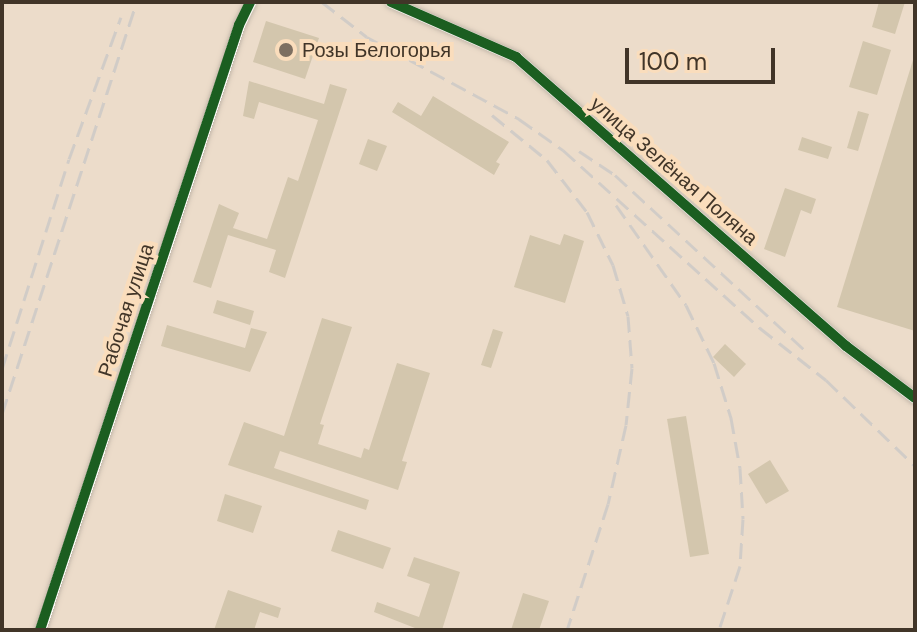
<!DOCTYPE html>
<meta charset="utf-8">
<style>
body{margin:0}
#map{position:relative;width:917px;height:632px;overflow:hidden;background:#ecdcca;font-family:"DM Sans",sans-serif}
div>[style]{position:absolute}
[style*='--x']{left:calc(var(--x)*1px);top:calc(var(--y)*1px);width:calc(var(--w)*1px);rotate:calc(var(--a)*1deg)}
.building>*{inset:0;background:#d3c6ad}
.roads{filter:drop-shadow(0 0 2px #c4b8aa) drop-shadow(0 0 2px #c4b8aa)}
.minor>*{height:11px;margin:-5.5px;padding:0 5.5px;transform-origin:5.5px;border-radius:5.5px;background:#fcfaf7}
.rail>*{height:3px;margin-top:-1.5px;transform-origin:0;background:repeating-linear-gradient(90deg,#d1ccc7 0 16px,transparent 0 24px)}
.cycleway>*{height:10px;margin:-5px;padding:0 5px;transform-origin:5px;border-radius:5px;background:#1b5e20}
.dots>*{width:22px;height:22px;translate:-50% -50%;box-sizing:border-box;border:4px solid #faddbc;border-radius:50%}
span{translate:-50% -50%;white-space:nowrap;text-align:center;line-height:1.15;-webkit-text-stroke:8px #faddbc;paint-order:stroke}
.poi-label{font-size:20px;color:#413528}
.left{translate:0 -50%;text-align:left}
.street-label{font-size:20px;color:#413528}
.frame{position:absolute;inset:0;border:4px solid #413528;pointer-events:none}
.scale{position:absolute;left:625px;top:48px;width:150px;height:36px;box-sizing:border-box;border:4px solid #413528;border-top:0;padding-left:10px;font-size:24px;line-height:28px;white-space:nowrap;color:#413528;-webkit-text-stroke:6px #faddbc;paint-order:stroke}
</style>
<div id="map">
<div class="building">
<i style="clip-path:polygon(879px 2px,905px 2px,895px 34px,872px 27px)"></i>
<i style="clip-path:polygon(266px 21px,319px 38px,305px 79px,253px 62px)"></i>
<i style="clip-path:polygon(863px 41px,891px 50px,877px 95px,849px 87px)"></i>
<i style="clip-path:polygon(913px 60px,915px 60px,915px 331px,837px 307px)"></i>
<i style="clip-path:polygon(249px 81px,324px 104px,330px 84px,347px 89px,285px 278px,269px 272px,276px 250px,228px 235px,211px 288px,193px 282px,219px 204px,239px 213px,233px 228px,267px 239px,288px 177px,298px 181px,318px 120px,259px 102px,254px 119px,243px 116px)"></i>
<i style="clip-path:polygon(433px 96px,509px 142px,496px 162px,500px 164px,494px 175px,392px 112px,398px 102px,421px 116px)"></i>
<i style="clip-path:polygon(858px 111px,869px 114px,858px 151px,847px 148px)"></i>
<i style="clip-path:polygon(802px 137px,832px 147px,828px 159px,798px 150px)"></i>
<i style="clip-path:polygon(368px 139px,387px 146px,377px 171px,359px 164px)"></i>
<i style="clip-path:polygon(785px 188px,816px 199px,811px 214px,801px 210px,785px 257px,764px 249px)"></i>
<i style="clip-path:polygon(564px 234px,584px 241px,565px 303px,514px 287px,530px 235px,560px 245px)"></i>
<i style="clip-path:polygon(217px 300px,254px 311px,250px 325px,213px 313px)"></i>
<i style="clip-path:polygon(322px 318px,352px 327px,320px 424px,324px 425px,318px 444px,361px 458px,364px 448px,369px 450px,397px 363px,430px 373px,402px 461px,407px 462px,398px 490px,280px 451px,274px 468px,369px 500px,366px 510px,228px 465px,244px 422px,284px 436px)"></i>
<i style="clip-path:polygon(167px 325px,245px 348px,251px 328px,267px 332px,250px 372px,161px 346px)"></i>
<i style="clip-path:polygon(493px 329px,503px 332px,491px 368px,481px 365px)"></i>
<i style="clip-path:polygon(725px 344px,746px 364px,734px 377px,713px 357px)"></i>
<i style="clip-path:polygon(686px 416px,709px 554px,690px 557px,667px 419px)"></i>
<i style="clip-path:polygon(770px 460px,789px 491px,766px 504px,748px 474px)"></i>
<i style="clip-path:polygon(225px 494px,262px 506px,253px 533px,217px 521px)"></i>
<i style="clip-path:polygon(338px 530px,391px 548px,383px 569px,331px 551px)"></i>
<i style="clip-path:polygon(414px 557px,460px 572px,442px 630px,420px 630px,374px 612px,377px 602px,419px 617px,430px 584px,407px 576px)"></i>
<i style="clip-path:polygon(228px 590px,281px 608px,278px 618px,260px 612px,254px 630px,214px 630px)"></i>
<i style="clip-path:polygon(523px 593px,549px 601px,539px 630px,511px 630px)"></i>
</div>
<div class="roads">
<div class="minor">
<i style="--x:391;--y:2;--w:137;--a:23.7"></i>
<i style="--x:516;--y:57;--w:439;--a:41.2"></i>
<i style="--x:846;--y:346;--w:86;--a:37"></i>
<i style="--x:40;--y:630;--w:637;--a:-71.79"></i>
<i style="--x:239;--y:25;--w:25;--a:-64"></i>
</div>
</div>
<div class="rail">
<i style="--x:322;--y:2;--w:57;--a:37.9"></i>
<i style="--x:367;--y:37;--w:173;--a:28.3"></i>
<i style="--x:519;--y:119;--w:54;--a:35.2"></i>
<i style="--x:563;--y:150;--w:266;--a:42.1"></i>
<i style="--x:760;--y:328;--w:84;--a:38.2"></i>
<i style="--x:826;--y:380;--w:124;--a:44"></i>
<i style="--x:492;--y:115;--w:71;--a:39.3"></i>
<i style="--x:547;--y:160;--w:66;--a:52.4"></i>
<i style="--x:587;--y:212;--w:59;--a:63.9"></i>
<i style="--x:613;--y:265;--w:53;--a:73.6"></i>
<i style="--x:628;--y:316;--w:52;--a:85.6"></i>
<i style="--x:632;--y:368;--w:57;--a:96"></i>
<i style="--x:626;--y:425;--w:81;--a:102.8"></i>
<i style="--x:608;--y:504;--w:133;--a:108"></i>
<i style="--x:579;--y:151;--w:43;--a:33.7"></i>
<i style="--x:615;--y:175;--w:261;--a:42.7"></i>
<i style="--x:616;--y:205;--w:122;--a:55"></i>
<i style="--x:686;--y:305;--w:64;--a:64.2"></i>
<i style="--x:714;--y:363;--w:58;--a:72.8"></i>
<i style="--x:731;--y:418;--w:51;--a:79.8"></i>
<i style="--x:740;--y:468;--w:51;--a:86.6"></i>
<i style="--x:743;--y:519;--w:47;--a:93.7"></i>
<i style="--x:740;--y:566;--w:67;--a:108.2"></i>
<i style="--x:2;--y:369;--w:220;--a:-72.3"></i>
<i style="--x:69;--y:159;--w:151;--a:-69.9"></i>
<i style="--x:2;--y:414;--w:434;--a:-71.9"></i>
</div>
<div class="cycleway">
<i style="--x:391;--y:2;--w:137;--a:23.7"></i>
<i style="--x:516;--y:57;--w:439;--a:41.2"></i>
<i style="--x:846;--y:346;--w:86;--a:37"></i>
<i style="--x:40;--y:630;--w:637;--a:-71.79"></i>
<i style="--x:239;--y:25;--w:25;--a:-64"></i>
</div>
<div class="dots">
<i style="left:286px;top:50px;background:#7d6f61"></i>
</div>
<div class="poi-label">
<span class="left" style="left:302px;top:50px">Розы Белогорья</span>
</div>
<div class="street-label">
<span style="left:674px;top:171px;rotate:41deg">улица Зелёная Поляна</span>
<span style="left:126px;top:310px;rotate:-72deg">Рабочая улица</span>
</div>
<div class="frame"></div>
<div class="scale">100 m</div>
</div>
